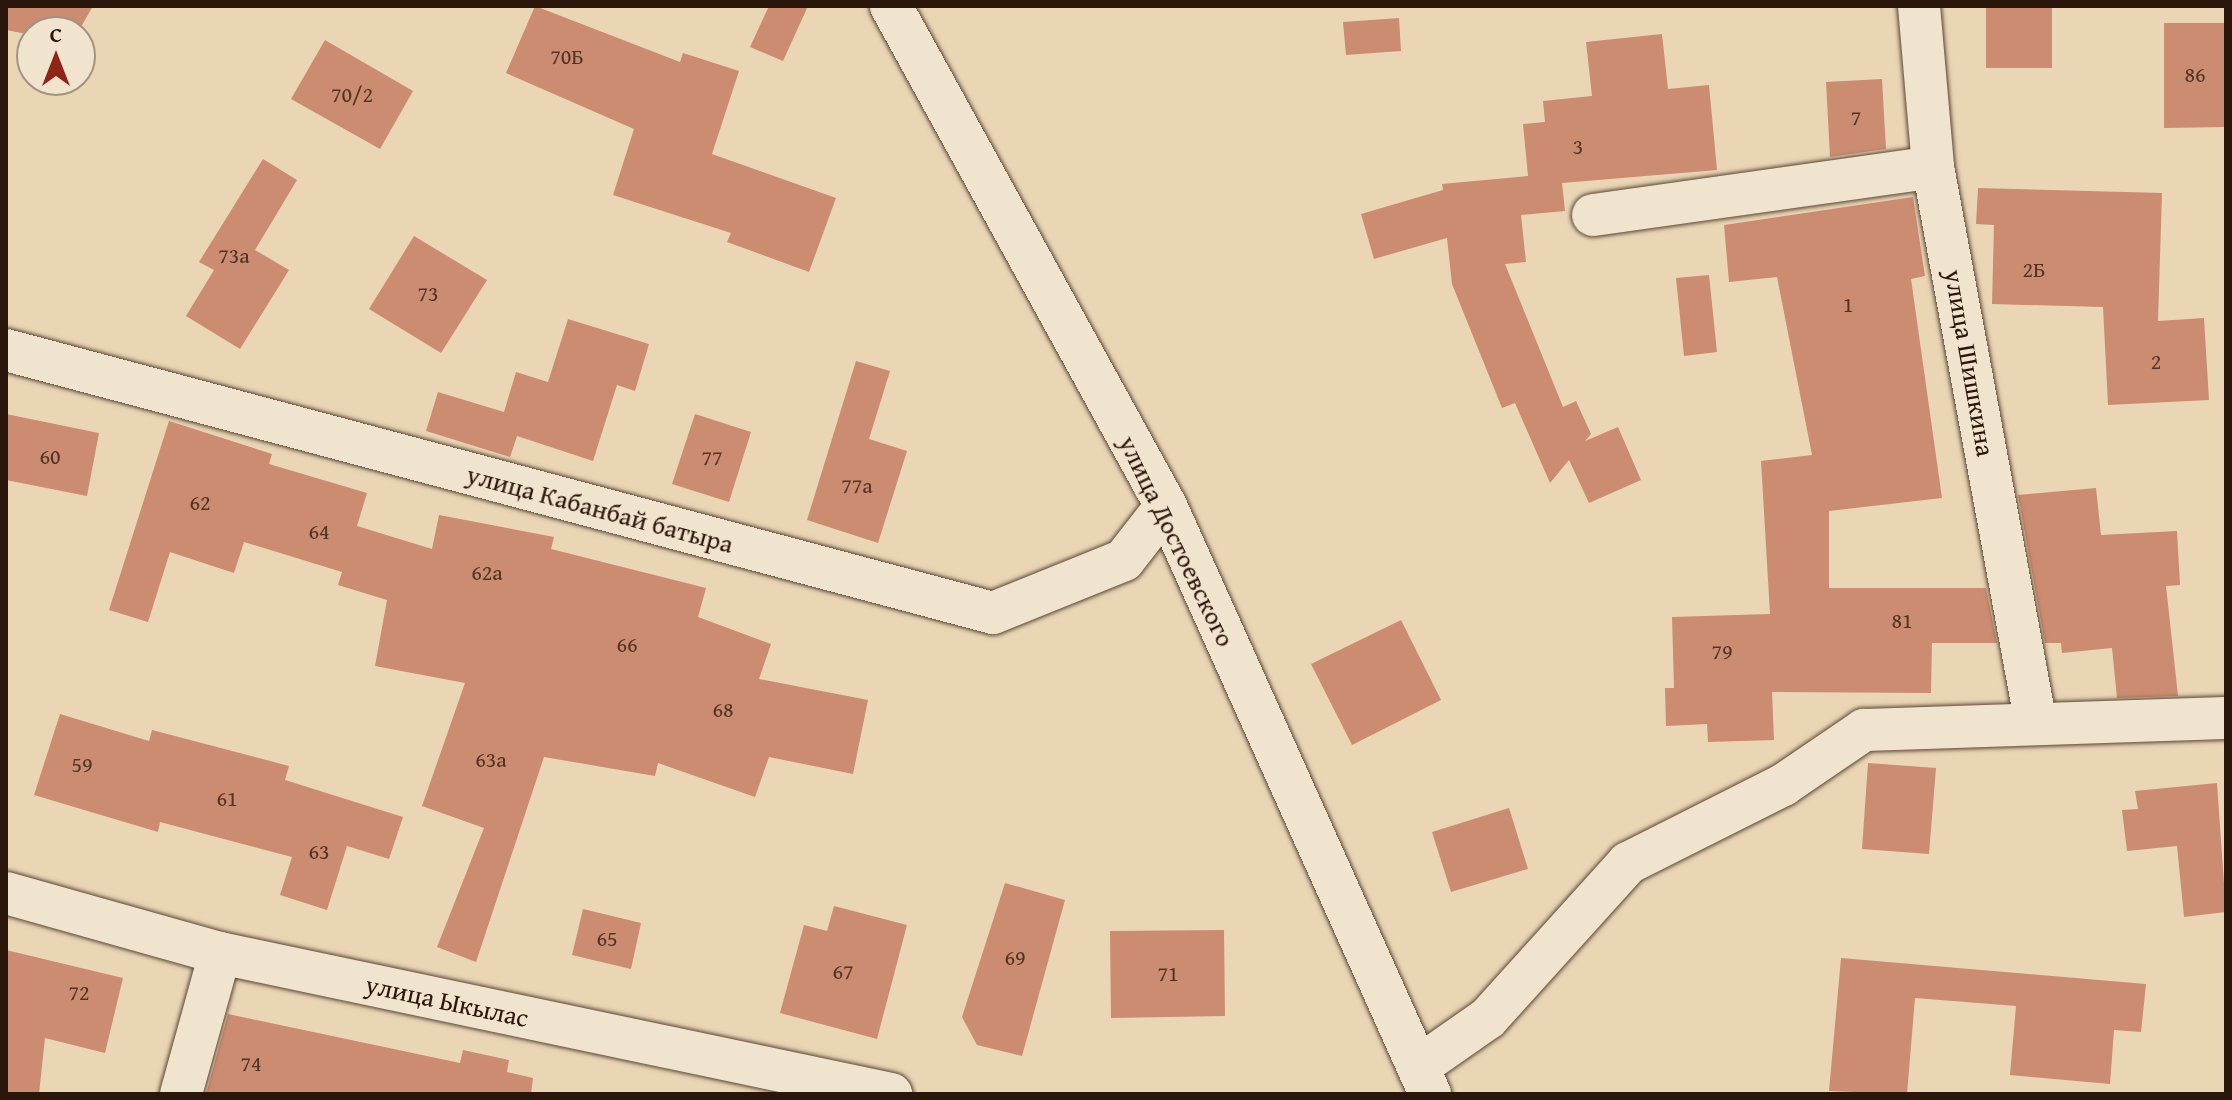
<!DOCTYPE html>
<meta charset="utf-8">
<style>
body{margin:0}
#map{position:relative;width:2232px;height:1100px;overflow:hidden;background:#ead5b5;font-family:"Gentium Book Plus",serif}
div>[style]{position:absolute}
[style*='--x']{left:calc(var(--x)*1px);top:calc(var(--y)*1px);width:calc(var(--w)*1px);rotate:calc(var(--a)*1deg)}
.building>*{inset:0;background:#cc8c71}
.roads{filter:drop-shadow(0 0 2px #5a4636) drop-shadow(0 0 2px #5a4636)}
.minor>*{height:42px;margin:-21px;padding:0 21px;transform-origin:21px;border-radius:21px;background:#f1e4cf}
span{translate:-50% -50%;white-space:nowrap;text-align:center;line-height:1.15;-webkit-text-stroke:6px #f1e4cf;paint-order:stroke}
.number-label{font-size:22px;color:#523424}
.number-label span{-webkit-text-stroke-width:0}
.street-label{font-size:26px;color:#2a160b}
.frame{position:absolute;inset:0;border:8px solid #2a160b;pointer-events:none}
.north{position:absolute;left:16px;top:16px;width:80px;height:80px;box-sizing:border-box;background:#f1e4cf;border:2px solid #a19281;border-radius:50%;rotate:0deg;font-size:22px;font-weight:700;line-height:32px;text-align:center;color:#2a160b}
.north::after{content:'';display:block;margin:auto;width:28px;height:36px;background:#8f2418;clip-path:polygon(50% 0,100% 100%,50% 72%,0 100%)}
</style>
<div id="map">
<div class="building">
<i style="clip-path:polygon(6px 6px,93px 6px,78px 32px,32px 35px,6px 30px)"></i>
<i style="clip-path:polygon(535px 6px,680px 62px,683px 53px,739px 71px,712px 154px,836px 198px,809px 272px,727px 242px,731px 233px,613px 195px,634px 129px,506px 73px)"></i>
<i style="clip-path:polygon(769px 6px,808px 6px,783px 61px,750px 47px)"></i>
<i style="clip-path:polygon(1986px 6px,2052px 6px,2052px 68px,1986px 68px)"></i>
<i style="clip-path:polygon(1399px 18px,1401px 51px,1346px 55px,1343px 22px)"></i>
<i style="clip-path:polygon(2164px 23px,2226px 23px,2226px 127px,2164px 128px)"></i>
<i style="clip-path:polygon(1662px 34px,1668px 89px,1709px 85px,1717px 170px,1562px 183px,1565px 211px,1521px 215px,1526px 262px,1505px 264px,1563px 407px,1576px 401px,1591px 434px,1585px 441px,1618px 427px,1641px 480px,1589px 503px,1569px 460px,1550px 483px,1515px 403px,1502px 408px,1452px 284px,1447px 238px,1374px 259px,1361px 214px,1443px 190px,1442px 184px,1528px 176px,1523px 124px,1545px 122px,1543px 101px,1592px 96px,1586px 42px)"></i>
<i style="clip-path:polygon(325px 40px,413px 91px,380px 149px,291px 99px)"></i>
<i style="clip-path:polygon(1882px 79px,1886px 149px,1830px 157px,1826px 82px)"></i>
<i style="clip-path:polygon(263px 159px,297px 180px,255px 250px,289px 270px,240px 349px,186px 316px,214px 270px,199px 262px)"></i>
<i style="clip-path:polygon(1978px 188px,2162px 193px,2158px 321px,2204px 318px,2209px 400px,2108px 405px,2103px 307px,1992px 304px,1994px 225px,1976px 224px)"></i>
<i style="clip-path:polygon(1913px 197px,1925px 276px,1911px 279px,1942px 498px,1829px 511px,1829px 588px,1986px 588px,1997px 643px,1932px 643px,1931px 693px,1772px 692px,1774px 740px,1708px 742px,1707px 724px,1666px 726px,1665px 688px,1674px 688px,1672px 617px,1770px 614px,1761px 461px,1812px 455px,1777px 277px,1729px 282px,1724px 225px)"></i>
<i style="clip-path:polygon(414px 236px,487px 280px,441px 353px,369px 309px)"></i>
<i style="clip-path:polygon(1709px 275px,1717px 352px,1684px 356px,1676px 278px)"></i>
<i style="clip-path:polygon(568px 319px,649px 344px,635px 391px,617px 385px,593px 461px,517px 436px,510px 457px,426px 431px,438px 392px,504px 412px,516px 372px,548px 382px)"></i>
<i style="clip-path:polygon(856px 361px,890px 371px,869px 439px,907px 451px,878px 543px,807px 520px)"></i>
<i style="clip-path:polygon(6px 414px,99px 433px,87px 496px,6px 480px)"></i>
<i style="clip-path:polygon(695px 414px,751px 432px,729px 502px,672px 484px)"></i>
<i style="clip-path:polygon(169px 421px,272px 454px,269px 464px,367px 493px,357px 526px,432px 549px,439px 515px,554px 537px,551px 549px,706px 588px,698px 617px,771px 644px,759px 679px,868px 700px,853px 774px,769px 757px,755px 797px,658px 763px,655px 776px,544px 757px,476px 962px,437px 947px,484px 828px,422px 806px,465px 683px,375px 666px,387px 600px,338px 585px,342px 572px,244px 542px,234px 573px,170px 552px,148px 622px,109px 610px)"></i>
<i style="clip-path:polygon(2096px 488px,2101px 535px,2177px 531px,2180px 585px,2166px 586px,2178px 696px,2117px 698px,2112px 648px,2062px 653px,2061px 643px,2045px 643px,2018px 495px)"></i>
<i style="clip-path:polygon(1401px 620px,1441px 700px,1352px 745px,1311px 664px)"></i>
<i style="clip-path:polygon(60px 714px,149px 741px,152px 730px,289px 766px,285px 780px,403px 817px,389px 859px,347px 846px,327px 910px,280px 895px,292px 857px,160px 822px,158px 832px,34px 795px)"></i>
<i style="clip-path:polygon(1868px 763px,1936px 768px,1929px 854px,1862px 849px)"></i>
<i style="clip-path:polygon(2217px 783px,2226px 912px,2184px 917px,2177px 846px,2127px 851px,2122px 810px,2138px 809px,2135px 791px)"></i>
<i style="clip-path:polygon(1509px 808px,1528px 869px,1451px 892px,1432px 832px)"></i>
<i style="clip-path:polygon(1005px 883px,1065px 900px,1022px 1056px,977px 1045px,962px 1017px)"></i>
<i style="clip-path:polygon(834px 906px,907px 925px,877px 1039px,780px 1013px,804px 925px,827px 931px)"></i>
<i style="clip-path:polygon(583px 909px,641px 923px,631px 969px,572px 955px)"></i>
<i style="clip-path:polygon(1224px 930px,1225px 1016px,1111px 1018px,1110px 931px)"></i>
<i style="clip-path:polygon(6px 950px,123px 978px,105px 1053px,45px 1038px,39px 1094px,6px 1094px)"></i>
<i style="clip-path:polygon(1841px 958px,2146px 984px,2141px 1032px,2114px 1030px,2110px 1084px,2010px 1075px,2016px 1006px,1915px 998px,1907px 1094px,1829px 1091px)"></i>
<i style="clip-path:polygon(228px 1014px,460px 1063px,463px 1050px,509px 1060px,507px 1072px,533px 1078px,531px 1094px,206px 1094px)"></i>
</div>
<div class="roads">
<div class="minor">
<i style="--x:891;--y:6;--w:571;--a:61.19"></i>
<i style="--x:1166;--y:506;--w:645;--a:65.82"></i>
<i style="--x:1919;--y:6;--w:162;--a:85"></i>
<i style="--x:1933;--y:167;--w:561;--a:79.53"></i>
<i style="--x:1593;--y:215;--w:343;--a:-8"></i>
<i style="--x:6;--y:350;--w:1021;--a:14.92"></i>
<i style="--x:993;--y:613;--w:141;--a:-22"></i>
<i style="--x:1124;--y:560;--w:68;--a:-52.1"></i>
<i style="--x:6;--y:893;--w:222;--a:15.7"></i>
<i style="--x:220;--y:953;--w:686;--a:11.87"></i>
<i style="--x:1418;--y:1067;--w:85;--a:-35"></i>
<i style="--x:1488;--y:1018;--w:209;--a:-47.9"></i>
<i style="--x:1628;--y:863;--w:174;--a:-26.7"></i>
<i style="--x:1783;--y:785;--w:98;--a:-34.2"></i>
<i style="--x:1864;--y:730;--w:362;--a:-1.9"></i>
<i style="--x:181;--y:1094;--w:146;--a:-74.5"></i>
</div>
</div>
<div class="number-label">
<span style="left:567px;top:57px">70Б</span>
<span style="left:2195px;top:75px">86</span>
<span style="left:352px;top:95px">70/2</span>
<span style="left:1856px;top:118px">7</span>
<span style="left:1578px;top:147px">3</span>
<span style="left:234px;top:256px">73а</span>
<span style="left:2034px;top:270px">2Б</span>
<span style="left:428px;top:294px">73</span>
<span style="left:1848px;top:305px">1</span>
<span style="left:2156px;top:362px">2</span>
<span style="left:50px;top:457px">60</span>
<span style="left:712px;top:458px">77</span>
<span style="left:857px;top:486px">77а</span>
<span style="left:200px;top:503px">62</span>
<span style="left:319px;top:532px">64</span>
<span style="left:487px;top:573px">62а</span>
<span style="left:1902px;top:621px">81</span>
<span style="left:627px;top:645px">66</span>
<span style="left:1722px;top:652px">79</span>
<span style="left:723px;top:710px">68</span>
<span style="left:491px;top:760px">63а</span>
<span style="left:82px;top:765px">59</span>
<span style="left:227px;top:799px">61</span>
<span style="left:319px;top:852px">63</span>
<span style="left:607px;top:939px">65</span>
<span style="left:1015px;top:958px">69</span>
<span style="left:843px;top:972px">67</span>
<span style="left:1168px;top:974px">71</span>
<span style="left:79px;top:993px">72</span>
<span style="left:251px;top:1064px">74</span>
</div>
<div class="street-label">
<span style="left:1970px;top:363px;rotate:80deg">улица Шишкина</span>
<span style="left:600px;top:509px;rotate:15deg">улица Кабанбай батыра</span>
<span style="left:1177px;top:541px;rotate:64deg">улица Достоевского</span>
<span style="left:447px;top:1001px;rotate:12deg">улица Ыкылас</span>
</div>
<div class="frame"></div>
<div class="north">С</div>
</div>
